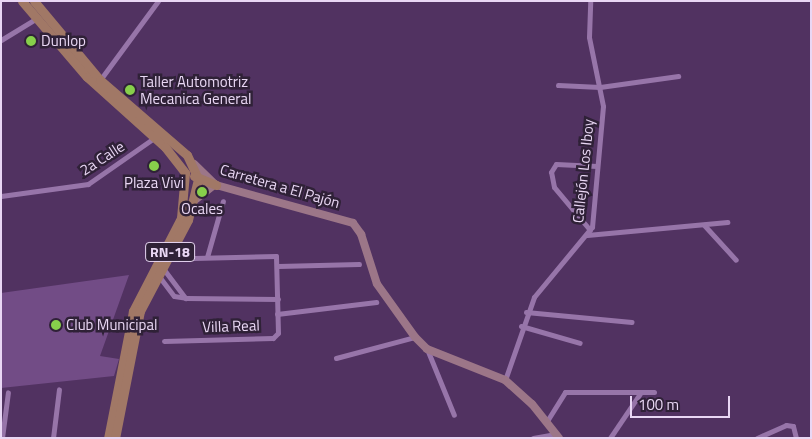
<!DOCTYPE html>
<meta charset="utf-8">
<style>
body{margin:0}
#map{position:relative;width:812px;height:439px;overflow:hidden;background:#513261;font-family:"Titillium Web",sans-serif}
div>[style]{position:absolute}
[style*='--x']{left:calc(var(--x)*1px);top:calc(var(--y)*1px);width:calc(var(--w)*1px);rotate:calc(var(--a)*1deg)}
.green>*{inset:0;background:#724c86}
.street>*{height:5px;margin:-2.5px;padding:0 2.5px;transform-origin:2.5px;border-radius:2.5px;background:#9775a9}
.secondary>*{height:8px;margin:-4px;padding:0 4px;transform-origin:4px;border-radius:4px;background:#9c7688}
.primary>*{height:9px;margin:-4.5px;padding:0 4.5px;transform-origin:4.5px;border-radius:4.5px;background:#a17866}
.dots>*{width:14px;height:14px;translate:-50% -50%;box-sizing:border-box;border:2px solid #2f2137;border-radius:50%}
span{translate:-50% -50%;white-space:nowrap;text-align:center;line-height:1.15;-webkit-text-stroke:5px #2f2137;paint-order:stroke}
.shield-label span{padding:1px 4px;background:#2f2137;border:1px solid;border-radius:4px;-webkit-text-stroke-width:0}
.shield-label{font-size:14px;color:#e9d7f4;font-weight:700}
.poi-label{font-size:15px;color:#e9d7f4}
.left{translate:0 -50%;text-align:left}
.street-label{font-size:15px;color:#e9d7f4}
.frame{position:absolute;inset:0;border:2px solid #e9d7f4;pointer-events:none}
.scale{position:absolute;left:630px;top:396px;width:100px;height:22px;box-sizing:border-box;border:2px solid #e9d7f4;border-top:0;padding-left:6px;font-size:15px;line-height:18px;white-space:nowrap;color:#e9d7f4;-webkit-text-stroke:4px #2f2137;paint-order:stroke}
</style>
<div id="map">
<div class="green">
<i style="clip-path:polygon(129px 275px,100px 356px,119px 359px,114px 376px,1px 388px,1px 293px)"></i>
</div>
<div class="street">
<i style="--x:1;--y:40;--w:42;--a:-31.4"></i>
<i style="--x:100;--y:80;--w:98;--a:-53.7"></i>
<i style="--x:558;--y:85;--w:42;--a:2.7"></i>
<i style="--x:600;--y:87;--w:79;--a:-8"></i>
<i style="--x:1;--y:196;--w:88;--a:-7.9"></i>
<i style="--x:88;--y:184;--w:80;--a:-34.9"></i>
<i style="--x:704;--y:225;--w:47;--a:47.6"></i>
<i style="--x:590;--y:230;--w:56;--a:-129.9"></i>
<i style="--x:554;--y:187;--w:15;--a:-101"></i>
<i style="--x:551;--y:172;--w:9;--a:-58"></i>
<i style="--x:556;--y:164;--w:41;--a:2.8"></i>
<i style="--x:587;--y:235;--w:141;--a:-5.3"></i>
<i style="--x:207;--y:257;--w:58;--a:-74.1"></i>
<i style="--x:278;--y:266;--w:81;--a:-1.4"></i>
<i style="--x:162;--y:267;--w:39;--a:53"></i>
<i style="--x:158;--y:275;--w:26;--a:53"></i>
<i style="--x:174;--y:296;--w:12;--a:9"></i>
<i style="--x:186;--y:298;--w:92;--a:0.6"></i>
<i style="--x:526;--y:312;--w:106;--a:5.4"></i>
<i style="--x:277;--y:314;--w:100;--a:-6.9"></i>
<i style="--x:521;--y:326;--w:61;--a:16.1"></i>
<i style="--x:164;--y:341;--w:109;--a:-1.6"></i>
<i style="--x:273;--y:338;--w:7;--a:-45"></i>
<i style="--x:278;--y:333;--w:77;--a:-91.5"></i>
<i style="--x:276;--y:256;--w:82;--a:178.6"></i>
<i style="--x:427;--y:349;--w:71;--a:67.8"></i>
<i style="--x:336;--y:358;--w:82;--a:-14.9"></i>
<i style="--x:505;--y:380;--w:88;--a:-70.7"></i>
<i style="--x:534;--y:297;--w:91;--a:-50.4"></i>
<i style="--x:592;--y:227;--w:121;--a:-84.8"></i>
<i style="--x:603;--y:106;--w:70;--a:-101.5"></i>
<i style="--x:589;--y:37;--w:36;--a:-88"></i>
<i style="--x:547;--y:421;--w:34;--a:-58"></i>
<i style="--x:565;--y:392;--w:89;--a:0"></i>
<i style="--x:2;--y:438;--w:46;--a:-82.6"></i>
<i style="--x:53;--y:438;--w:49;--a:-83"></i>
<i style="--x:533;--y:438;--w:23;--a:-10"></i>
<i style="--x:610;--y:438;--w:55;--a:-56"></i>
<i style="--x:757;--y:438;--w:32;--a:-24"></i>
<i style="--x:786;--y:425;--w:7;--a:8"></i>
<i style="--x:793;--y:426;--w:12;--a:76"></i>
</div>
<div class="secondary">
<i style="--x:194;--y:164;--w:30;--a:44"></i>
<i style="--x:216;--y:185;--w:142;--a:15.5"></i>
<i style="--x:353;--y:223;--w:14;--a:54"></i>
<i style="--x:361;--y:234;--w:52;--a:72.3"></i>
<i style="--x:377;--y:284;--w:65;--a:54.4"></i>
<i style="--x:415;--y:337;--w:17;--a:45"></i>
<i style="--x:427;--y:349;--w:84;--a:21.7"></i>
<i style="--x:505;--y:380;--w:36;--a:42"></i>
<i style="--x:532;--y:404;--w:43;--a:51.5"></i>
<i style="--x:196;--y:199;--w:24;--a:-38"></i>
</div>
<div class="primary">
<i style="--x:22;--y:1;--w:100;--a:49.5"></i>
<i style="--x:87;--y:77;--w:105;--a:41.9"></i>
<i style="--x:165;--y:147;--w:33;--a:52"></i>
<i style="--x:185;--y:173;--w:45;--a:95.1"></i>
<i style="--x:181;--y:218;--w:105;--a:117.3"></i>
<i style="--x:133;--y:311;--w:129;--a:101.1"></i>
<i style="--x:34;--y:1;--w:103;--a:50.1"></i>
<i style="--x:100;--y:80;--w:115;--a:40.8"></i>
<i style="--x:187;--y:155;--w:26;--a:65"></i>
<i style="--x:198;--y:179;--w:42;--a:103.7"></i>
<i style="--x:188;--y:220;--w:103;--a:117.8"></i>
<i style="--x:140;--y:311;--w:129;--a:101.1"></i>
<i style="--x:194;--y:176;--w:24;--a:22"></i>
</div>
<div class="dots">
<i style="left:31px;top:41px;background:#87cf4b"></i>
<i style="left:130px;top:90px;background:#87cf4b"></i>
<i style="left:154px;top:166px;background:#87cf4b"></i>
<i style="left:202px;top:192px;background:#87cf4b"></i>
<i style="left:56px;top:325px;background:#87cf4b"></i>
</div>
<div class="shield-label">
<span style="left:170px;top:252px">RN-18</span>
</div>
<div class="poi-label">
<span class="left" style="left:41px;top:41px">Dunlop</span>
<span class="left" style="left:140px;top:90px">Taller Automotriz<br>Mecanica General</span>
<span style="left:154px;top:183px">Plaza Vivi</span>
<span style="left:202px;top:209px">Ocales</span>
<span class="left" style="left:66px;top:325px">Club Municipal</span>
</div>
<div class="street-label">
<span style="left:102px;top:158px;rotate:-33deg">2a Calle</span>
<span style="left:583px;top:171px;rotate:-84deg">Callejón Los Iboy</span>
<span style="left:280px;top:186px;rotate:16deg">Carretera a El Pajón</span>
<span style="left:231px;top:326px;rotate:-2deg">Villa Real</span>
</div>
<div class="frame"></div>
<div class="scale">100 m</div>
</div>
